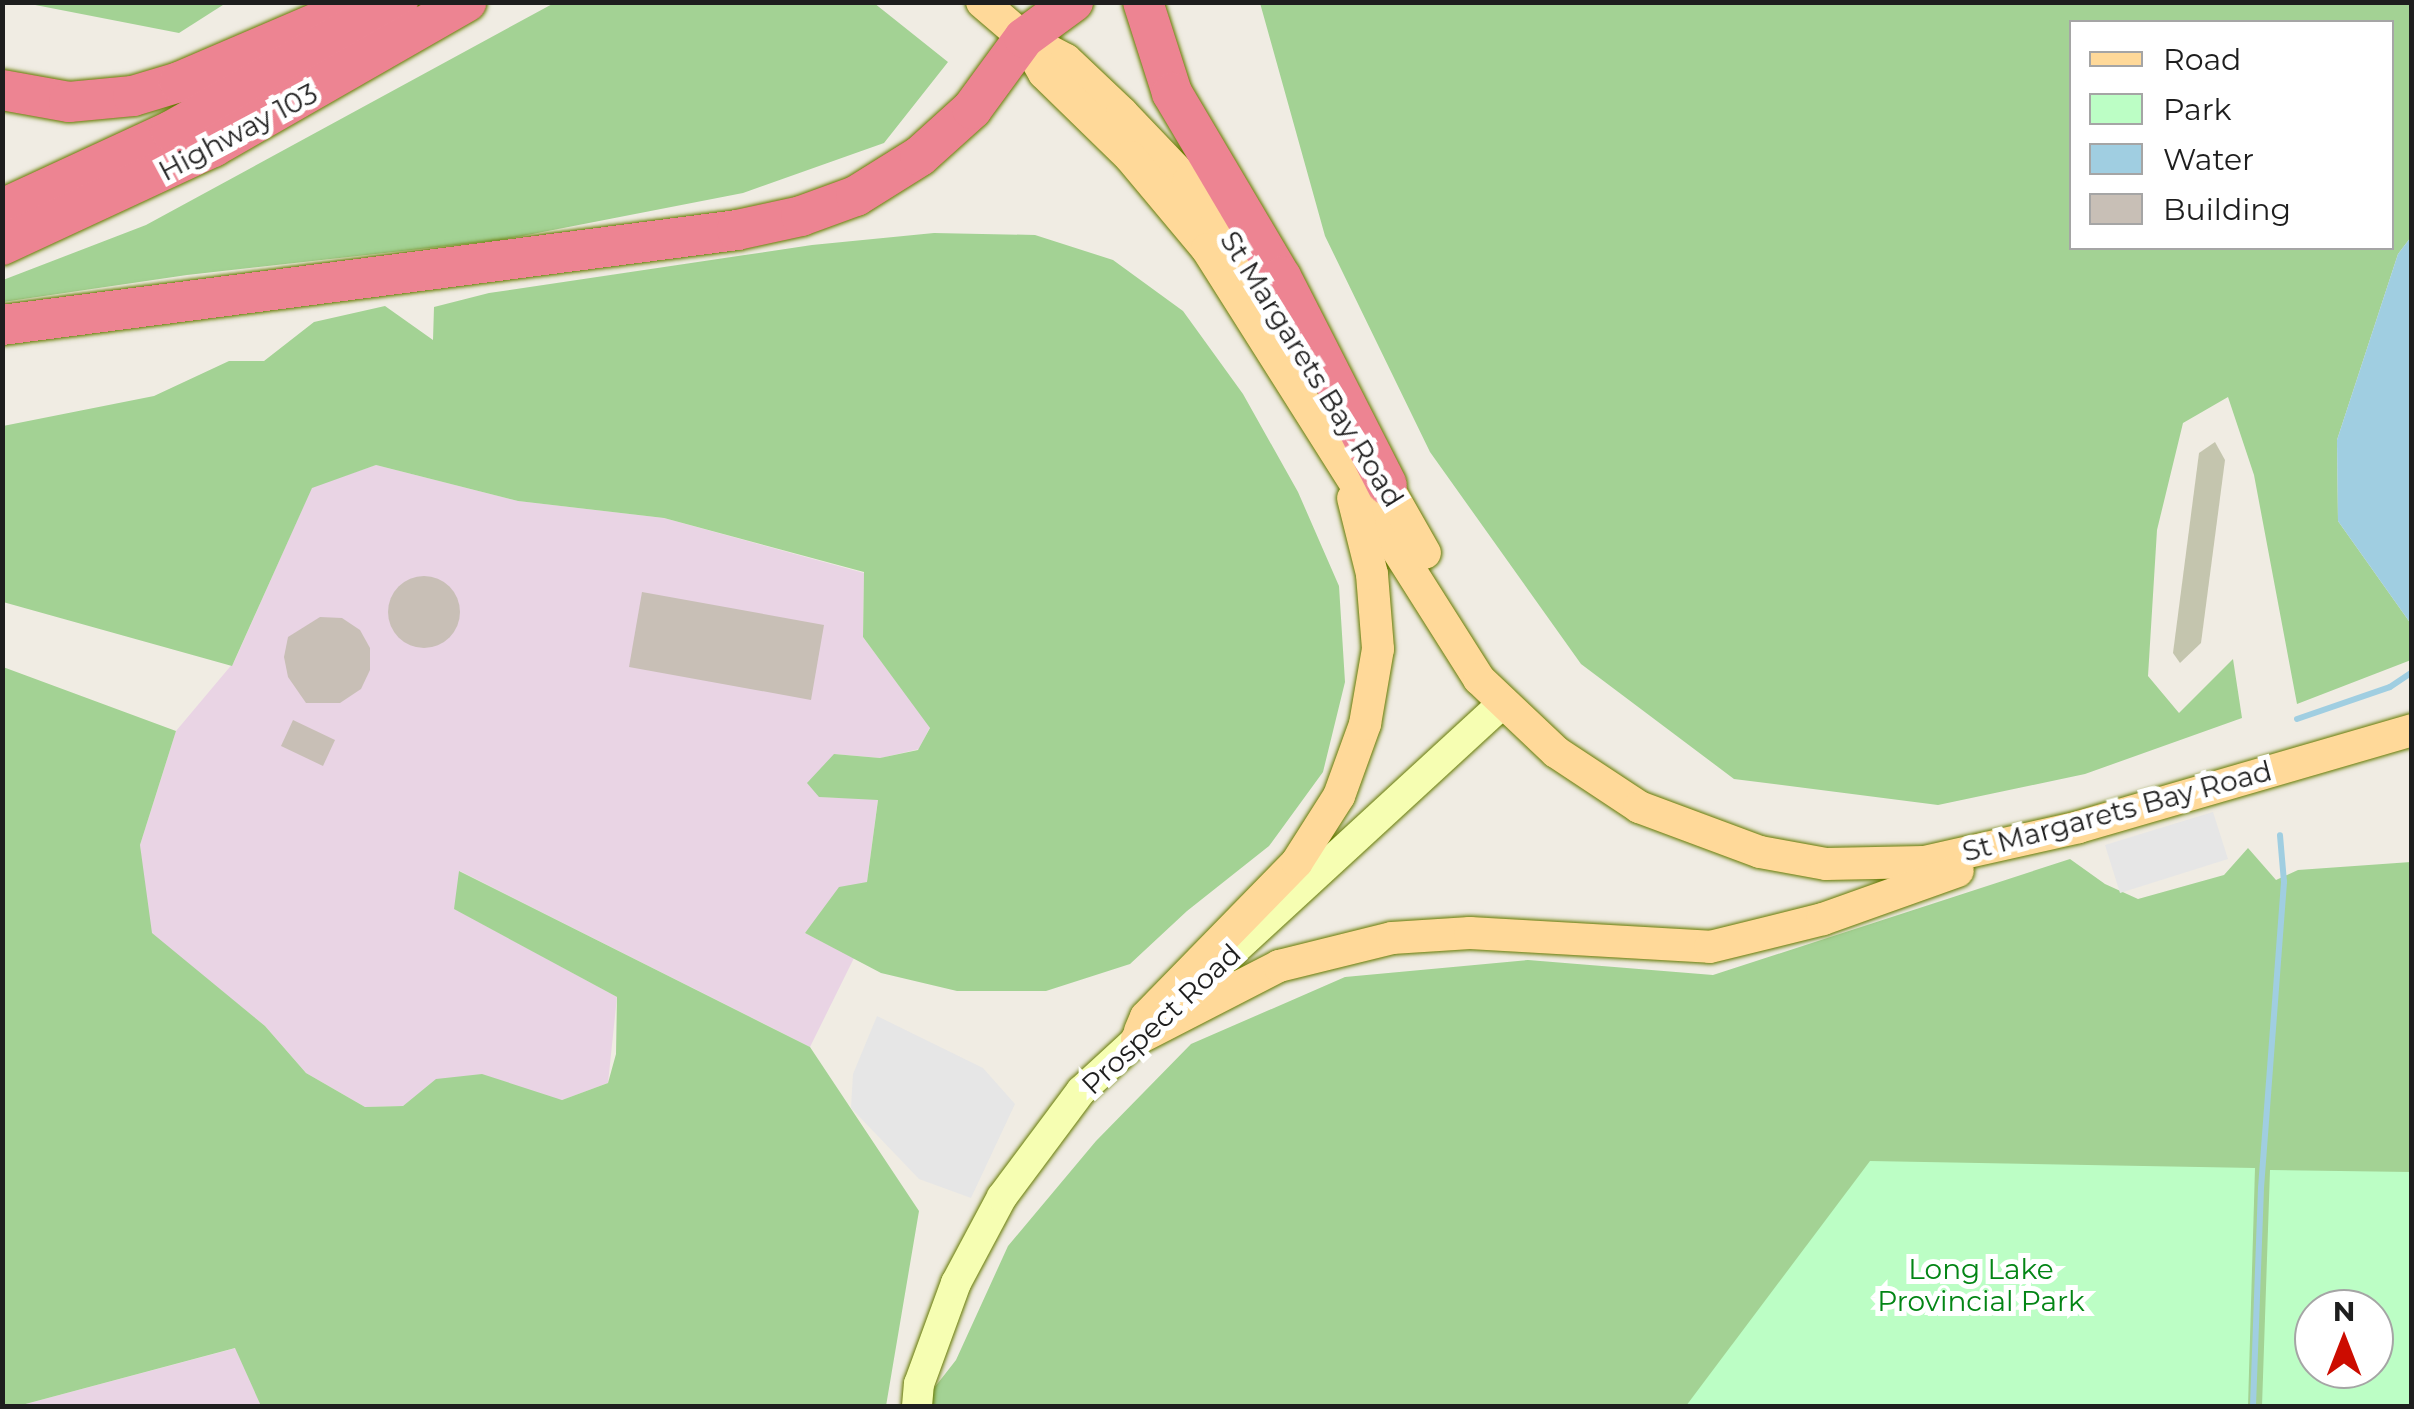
<!DOCTYPE html>
<style>
body{margin:0}
#map{position:relative;width:2414px;height:1409px;overflow:hidden;background:#f0ece3;font-family:Montserrat,sans-serif}
div>[style]{position:absolute}
[style*='--x']{left:calc(var(--x)*1px);top:calc(var(--y)*1px);width:calc(var(--w)*1px);rotate:calc(var(--a)*1deg)}
.industrial>*{inset:0;background:#e9d4e4}
.construction>*{inset:0;background:#c4c5ae}
.forest>*{inset:0;background:#a3d294}
.park>*{inset:0;background:#bcfec5}
.parking>*{inset:0;background:#e6e6e6}
.water>*{inset:0;background:#a0cee1}
.stream>*{height:6px;margin:-3px;padding:0 3px;transform-origin:3px;border-radius:3px;background:#a0cee1}
.building>*{inset:0;background:#c8bfb6}
.round{border-radius:50%}
.roads{filter:drop-shadow(0 0 2px #657a00) drop-shadow(0 0 2px #657a00)}
.secondary>*{height:30px;margin:-15px;padding:0 15px;transform-origin:15px;border-radius:15px;background:#f6feb2}
.primary>*{height:32px;margin:-16px;padding:0 16px;transform-origin:16px;border-radius:16px;background:#ffd999}
.highway>*{height:40px;margin:-20px;padding:0 20px;transform-origin:20px;border-radius:20px;background:#ed8492}
span{translate:-50% -50%;white-space:nowrap;text-align:center;line-height:1.15;-webkit-text-stroke:10px #fff;paint-order:stroke}
.street-label{font-size:28px;color:#1e1e1e}
.park-label{font-size:28px;color:#038515}
.frame{position:absolute;inset:0;border:5px solid #1e1e1e;pointer-events:none}
.legend{position:absolute;left:2069px;top:20px;width:325px;height:230px;box-sizing:border-box;background:#fff;border:2px solid #a5a5a5;margin:0;padding:12px 18px;list-style:none;font-size:30px;color:#1e1e1e}
.legend li{display:flex;align-items:center;gap:20px;height:50px}
.legend b{width:50px;border:2px solid #a5a5a5}
.north{position:absolute;left:2294px;top:1289px;width:100px;height:100px;box-sizing:border-box;background:#fff;border:2px solid #a5a5a5;border-radius:50%;rotate:0deg;font-size:28px;font-weight:700;line-height:40px;text-align:center;color:#1e1e1e}
.north::after{content:'';display:block;margin:auto;width:35px;height:45px;background:#cc0c00;clip-path:polygon(50% 0,100% 100%,50% 72%,0 100%)}
</style>
<div id="map">
<div class="industrial">
<i style="clip-path:polygon(376px 465px,518px 501px,664px 518px,864px 573px,863px 637px,930px 727px,919px 749px,881px 758px,834px 754px,820px 797px,878px 799px,867px 882px,805px 933px,854px 958px,810px 1047px,460px 871px,455px 909px,617px 997px,608px 1083px,562px 1100px,437px 1079px,403px 1106px,365px 1107px,306px 1073px,265px 1026px,148px 931px,140px 845px,176px 731px,234px 662px,312px 487px)"></i>
<i style="clip-path:polygon(236px 1348px,261px 1406px,18px 1406px)"></i>
</div>
<div class="construction">
<i style="clip-path:polygon(2215px 442px,2225px 460px,2201px 643px,2180px 663px,2173px 653px,2199px 453px)"></i>
</div>
<div class="forest">
<i style="clip-path:polygon(556px 2px,874px 3px,948px 62px,884px 143px,743px 193px,501px 240px,187px 275px,3px 302px,3px 280px,146px 225px)"></i>
<i style="clip-path:polygon(25px 3px,226px 3px,179px 33px)"></i>
<i style="clip-path:polygon(evenodd,1260px 3px,2411px 3px,2411px 237px,2398px 254px,2337px 440px,2338px 521px,2411px 624px,2411px 660px,2297px 704px,2254px 475px,2228px 397px,2183px 423px,2157px 530px,2148px 676px,2179px 713px,2233px 659px,2242px 718px,2085px 774px,1938px 805px,1734px 779px,1581px 664px,1430px 452px,1325px 236px,1260px 3px,2072px 22px,2392px 22px,2392px 248px,2072px 248px,2072px 22px)"></i>
<i style="clip-path:polygon(934px 233px,1035px 235px,1113px 260px,1183px 311px,1243px 394px,1298px 492px,1339px 586px,1345px 682px,1323px 772px,1269px 846px,1187px 911px,1130px 964px,1046px 991px,957px 991px,881px 973px,805px 933px,839px 887px,867px 882px,878px 800px,819px 797px,807px 783px,834px 754px,880px 758px,918px 750px,930px 728px,863px 637px,864px 572px,664px 518px,518px 501px,376px 465px,312px 488px,232px 666px,3px 602px,3px 426px,154px 396px,229px 361px,264px 361px,314px 322px,385px 306px,433px 340px,434px 307px,489px 293px,812px 245px)"></i>
<i style="clip-path:polygon(3px 667px,176px 731px,140px 845px,152px 933px,265px 1026px,306px 1073px,365px 1107px,403px 1106px,436px 1079px,482px 1074px,562px 1100px,608px 1083px,616px 1054px,617px 997px,454px 909px,459px 871px,810px 1047px,919px 1211px,886px 1406px,261px 1406px,235px 1348px,18px 1406px,3px 1406px)"></i>
<i style="clip-path:polygon(evenodd,2248px 848px,2276px 880px,2298px 870px,2411px 862px,2411px 1406px,920px 1406px,956px 1360px,1008px 1246px,1096px 1141px,1191px 1044px,1345px 977px,1528px 960px,1713px 975px,2070px 859px,2105px 884px,2138px 899px,2224px 875px,2248px 848px,2314px 1309px,2374px 1309px,2374px 1369px,2314px 1369px,2314px 1309px)"></i>
</div>
<div class="park">
<i style="clip-path:polygon(1870px 1161px,2255px 1168px,2248px 1406px,1686px 1406px)"></i>
<i style="clip-path:polygon(evenodd,2270px 1170px,2411px 1172px,2411px 1406px,2262px 1406px,2270px 1170px,2314px 1309px,2374px 1309px,2374px 1369px,2314px 1369px,2314px 1309px)"></i>
</div>
<div class="parking">
<i style="clip-path:polygon(2213px 812px,2228px 859px,2120px 893px,2105px 845px)"></i>
<i style="clip-path:polygon(877px 1016px,983px 1068px,1015px 1104px,971px 1198px,919px 1179px,851px 1108px,853px 1074px)"></i>
</div>
<div class="water">
<i style="clip-path:polygon(2411px 237px,2411px 624px,2338px 521px,2337px 440px,2398px 254px)"></i>
</div>
<div class="stream">
<i style="--x:2297;--y:719;--w:98;--a:-19"></i>
<i style="--x:2390;--y:687;--w:27;--a:-34"></i>
<i style="--x:2253;--y:1406;--w:218;--a:-87.9"></i>
<i style="--x:2261;--y:1188;--w:307;--a:-85.7"></i>
<i style="--x:2284;--y:882;--w:47;--a:-94.9"></i>
</div>
<div class="building">
<i class="round" style="left:388px;top:576px;width:72px;height:72px"></i>
<i style="clip-path:polygon(642px 592px,824px 625px,811px 700px,629px 667px)"></i>
<i style="clip-path:polygon(320px 617px,342px 618px,360px 630px,370px 648px,370px 670px,361px 689px,340px 703px,306px 703px,288px 677px,284px 657px,288px 637px)"></i>
<i style="clip-path:polygon(293px 720px,335px 740px,323px 766px,281px 746px)"></i>
</div>
<div class="roads">
<div class="secondary">
<i style="--x:1205;--y:977;--w:406;--a:-42.6"></i>
<i style="--x:917;--y:1406;--w:22;--a:-85"></i>
<i style="--x:919;--y:1384;--w:108;--a:-69.9"></i>
<i style="--x:956;--y:1283;--w:98;--a:-61.9"></i>
<i style="--x:1002;--y:1197;--w:132;--a:-53.3"></i>
<i style="--x:1081;--y:1091;--w:102;--a:-42.6"></i>
</div>
<div class="primary">
<i style="--x:982;--y:2;--w:55;--a:40.6"></i>
<i style="--x:1024;--y:38;--w:47;--a:27.6"></i>
<i style="--x:1066;--y:60;--w:77;--a:43.4"></i>
<i style="--x:1122;--y:113;--w:95;--a:46.3"></i>
<i style="--x:1188;--y:182;--w:140;--a:53.1"></i>
<i style="--x:1024;--y:38;--w:40;--a:60.3"></i>
<i style="--x:1044;--y:73;--w:120;--a:44.3"></i>
<i style="--x:1130;--y:157;--w:120;--a:50.1"></i>
<i style="--x:1207;--y:249;--w:509;--a:57.68"></i>
<i style="--x:1479;--y:679;--w:106;--a:43.5"></i>
<i style="--x:1556;--y:752;--w:100;--a:33.5"></i>
<i style="--x:1639;--y:807;--w:129;--a:20.4"></i>
<i style="--x:1760;--y:852;--w:67;--a:10.3"></i>
<i style="--x:1826;--y:864;--w:98;--a:-1.2"></i>
<i style="--x:1924;--y:862;--w:159;--a:-12.7"></i>
<i style="--x:2079;--y:827;--w:347;--a:-16.2"></i>
<i style="--x:1375;--y:465;--w:101;--a:60.4"></i>
<i style="--x:1140;--y:1031;--w:15;--a:-67"></i>
<i style="--x:1146;--y:1017;--w:216;--a:-45.7"></i>
<i style="--x:1297;--y:862;--w:78;--a:-57.5"></i>
<i style="--x:1339;--y:796;--w:77;--a:-70.1"></i>
<i style="--x:1365;--y:724;--w:76;--a:-80.2"></i>
<i style="--x:1378;--y:649;--w:75;--a:-94.6"></i>
<i style="--x:1372;--y:574;--w:78;--a:-104"></i>
<i style="--x:1137;--y:1039;--w:160;--a:-27.2"></i>
<i style="--x:1279;--y:966;--w:116;--a:-13.9"></i>
<i style="--x:1392;--y:938;--w:78;--a:-3.7"></i>
<i style="--x:1470;--y:933;--w:240;--a:3.3"></i>
<i style="--x:1710;--y:947;--w:116;--a:-13.9"></i>
<i style="--x:1823;--y:919;--w:143;--a:-19.6"></i>
</div>
<div class="highway">
<i style="--x:1143;--y:2;--w:96;--a:72.3"></i>
<i style="--x:1172;--y:93;--w:214;--a:59.4"></i>
<i style="--x:1281;--y:277;--w:233;--a:63"></i>
<i style="--x:2;--y:90;--w:68;--a:10.2"></i>
<i style="--x:69;--y:102;--w:64;--a:-5.4"></i>
<i style="--x:133;--y:96;--w:48;--a:-16.9"></i>
<i style="--x:179;--y:82;--w:173;--a:-23.2"></i>
<i style="--x:2;--y:209;--w:186;--a:-24.8"></i>
<i style="--x:171;--y:131;--w:261;--a:-29.6"></i>
<i style="--x:2;--y:245;--w:233;--a:-24.9"></i>
<i style="--x:213;--y:147;--w:292;--a:-29.8"></i>
<i style="--x:2;--y:325;--w:741;--a:-7.36"></i>
<i style="--x:737;--y:230;--w:66;--a:-12.3"></i>
<i style="--x:801;--y:216;--w:59;--a:-20"></i>
<i style="--x:856;--y:196;--w:75;--a:-32"></i>
<i style="--x:920;--y:156;--w:70;--a:-42.1"></i>
<i style="--x:972;--y:109;--w:88;--a:-53.8"></i>
<i style="--x:1024;--y:38;--w:61;--a:-36.3"></i>
</div>
</div>
<div class="street-label">
<span style="left:238px;top:132px;rotate:-28deg">Highway 103</span>
<span style="left:1312px;top:369px;rotate:58deg">St Margarets Bay Road</span>
<span style="left:2117px;top:811px;rotate:-15deg">St Margarets Bay Road</span>
<span style="left:1161px;top:1019px;rotate:-43deg">Prospect Road</span>
</div>
<div class="park-label">
<span style="left:1981px;top:1285px">Long Lake<br>Provincial Park</span>
</div>
<div class="frame"></div>
<ul class="legend">
<li><b style="height:12px;background:#ffd999"></b>Road</li>
<li><b style="height:28px;background:#bcfec5"></b>Park</li>
<li><b style="height:28px;background:#a0cee1"></b>Water</li>
<li><b style="height:28px;background:#c8bfb6"></b>Building</li>
</ul>
<div class="north">N</div>
</div>
